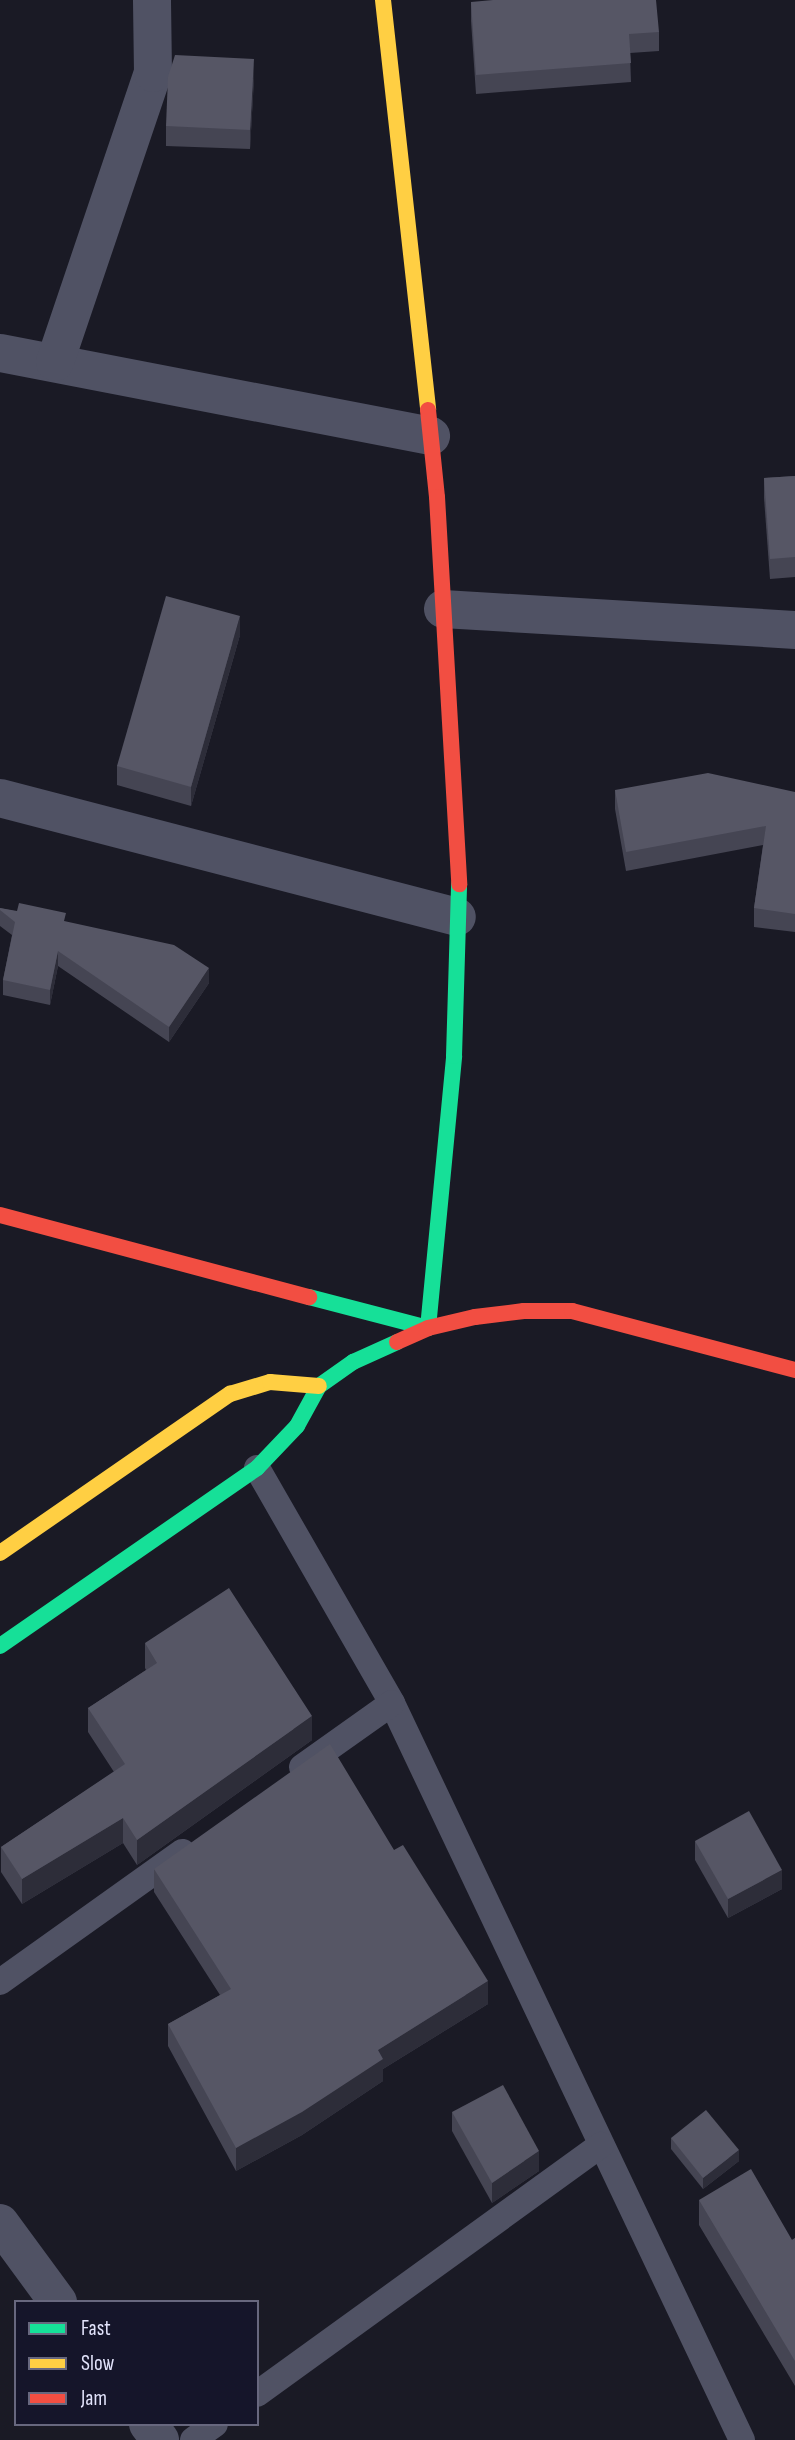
<!DOCTYPE html>
<style>
body{margin:0}
#map{position:relative;width:795px;height:2440px;overflow:hidden;background:#1a1a25;font-family:"Sofia Sans Condensed",sans-serif}
div>[style]{position:absolute}
[style*='--x']{left:calc(var(--x)*1px);top:calc(var(--y)*1px);width:calc(var(--w)*1px);rotate:calc(var(--a)*1deg)}
.lane>*{height:26px;margin:-13px;padding:0 13px;transform-origin:13px;border-radius:13px;background:#505264}
.street>*{height:38px;margin:-19px;padding:0 19px;transform-origin:19px;border-radius:19px;background:#505264}
.fast>*{height:16px;margin:-8px;padding:0 8px;transform-origin:8px;border-radius:8px;background:#16e098}
.slow>*{height:16px;margin:-8px;padding:0 8px;transform-origin:8px;border-radius:8px;background:#ffcf43}
.jam>*{height:16px;margin:-8px;padding:0 8px;transform-origin:8px;border-radius:8px;background:#f24e42}
.wall>*{inset:0;background:#454553}
.shaded-wall>*{inset:0;background:#2d2d39}
.building>*{inset:0;background:#565665}
span{translate:-50% -50%;white-space:nowrap;text-align:center;line-height:1.15;-webkit-text-stroke:7px #15152a;paint-order:stroke}
.legend{position:absolute;left:14px;top:2300px;width:245px;height:126px;box-sizing:border-box;background:#15152a;border:2px solid #67677e;margin:0;padding:9px 12px;list-style:none;font-size:21px;color:#e2e3fb}
.legend li{display:flex;align-items:center;gap:14px;height:35px}
.legend b{width:35px;border:2px solid #67677e}
</style>
<div id="map">
<div class="lane">
<i style="--x:257;--y:1468;--w:271;--a:60.1"></i>
<i style="--x:392;--y:1703;--w:816;--a:64.6"></i>
<i style="--x:302;--y:1767;--w:110;--a:-35.4"></i>
<i style="--x:0;--y:1982;--w:224;--a:-35.5"></i>
<i style="--x:257;--y:2394;--w:425;--a:-35.9"></i>
<i style="--x:193;--y:2440;--w:27;--a:-36"></i>
</div>
<div class="street">
<i style="--x:0;--y:353;--w:439;--a:10.9"></i>
<i style="--x:55;--y:362;--w:305;--a:-71.3"></i>
<i style="--x:153;--y:73;--w:73;--a:-90.8"></i>
<i style="--x:443;--y:609;--w:353;--a:3.4"></i>
<i style="--x:0;--y:798;--w:472;--a:14.6"></i>
<i style="--x:0;--y:2223;--w:98;--a:53.7"></i>
<i style="--x:148;--y:2424;--w:20;--a:53"></i>
</div>
<div class="fast">
<i style="--x:309;--y:1297;--w:123;--a:14.6"></i>
<i style="--x:428;--y:1328;--w:273;--a:-84.5"></i>
<i style="--x:454;--y:1056;--w:172;--a:-88.3"></i>
<i style="--x:0;--y:1646;--w:313;--a:-34.7"></i>
<i style="--x:257;--y:1468;--w:58;--a:-46.4"></i>
<i style="--x:297;--y:1426;--w:46;--a:-61.2"></i>
<i style="--x:319;--y:1386;--w:42;--a:-35.2"></i>
<i style="--x:353;--y:1362;--w:48;--a:-24.4"></i>
</div>
<div class="slow">
<i style="--x:383;--y:0;--w:412;--a:83.7"></i>
<i style="--x:0;--y:1553;--w:280;--a:-34.7"></i>
<i style="--x:230;--y:1394;--w:42;--a:-16.7"></i>
<i style="--x:270;--y:1382;--w:49;--a:4.7"></i>
</div>
<div class="jam">
<i style="--x:428;--y:410;--w:87;--a:84.1"></i>
<i style="--x:437;--y:497;--w:388;--a:86.7"></i>
<i style="--x:0;--y:1215;--w:320;--a:14.9"></i>
<i style="--x:397;--y:1342;--w:34;--a:-24"></i>
<i style="--x:428;--y:1328;--w:48;--a:-13.2"></i>
<i style="--x:475;--y:1317;--w:49;--a:-7"></i>
<i style="--x:524;--y:1311;--w:48;--a:0"></i>
<i style="--x:572;--y:1311;--w:231;--a:14.8"></i>
</div>
<div class="wall">
<i style="clip-path:polygon(471px 2px,659px 32px,659px 51px,630px 53px,631px 82px,476px 94px,471px 21px)"></i>
<i style="clip-path:polygon(254px 78px,250px 149px,166px 146px,166px 126px)"></i>
<i style="clip-path:polygon(795px 476px,795px 577px,770px 579px,764px 498px,764px 478px)"></i>
<i style="clip-path:polygon(240px 635px,191px 806px,117px 785px,117px 766px)"></i>
<i style="clip-path:polygon(615px 790px,795px 792px,795px 932px,754px 927px,754px 908px,763px 845px,626px 871px,615px 809px)"></i>
<i style="clip-path:polygon(0 908px,66px 922px,209px 983px,169px 1042px,58px 966px,50px 1005px,3px 995px,3px 980px,12px 935px,0 926px)"></i>
<i style="clip-path:polygon(145px 1643px,312px 1740px,137px 1865px,123px 1843px,22px 1904px,1px 1872px,1px 1847px,114px 1772px,88px 1732px,88px 1708px,146px 1670px,145px 1668px)"></i>
<i style="clip-path:polygon(695px 1841px,782px 1889px,728px 1918px,695px 1860px)"></i>
<i style="clip-path:polygon(154px 1869px,488px 2004px,383px 2069px,383px 2081px,302px 2135px,236px 2171px,168px 2046px,168px 2024px,220px 1995px,154px 1892px)"></i>
<i style="clip-path:polygon(452px 2112px,539px 2171px,492px 2203px,452px 2131px)"></i>
<i style="clip-path:polygon(671px 2138px,739px 2161px,703px 2189px,671px 2149px)"></i>
<i style="clip-path:polygon(699px 2200px,792px 2240px,795px 2238px,795px 2386px,699px 2225px)"></i>
</div>
<div class="shaded-wall">
<i style="clip-path:polygon(254px 59px,254px 78px,250px 149px,250px 130px)"></i>
<i style="clip-path:polygon(240px 616px,240px 635px,191px 806px,191px 787px)"></i>
<i style="clip-path:polygon(58px 951px,58px 966px,50px 1005px,50px 990px)"></i>
<i style="clip-path:polygon(209px 968px,209px 983px,169px 1042px,169px 1027px)"></i>
<i style="clip-path:polygon(312px 1716px,312px 1740px,137px 1865px,137px 1840px)"></i>
<i style="clip-path:polygon(123px 1818px,123px 1843px,22px 1904px,22px 1879px)"></i>
<i style="clip-path:polygon(782px 1870px,782px 1889px,728px 1918px,728px 1899px)"></i>
<i style="clip-path:polygon(488px 1981px,488px 2004px,383px 2069px,383px 2081px,302px 2135px,236px 2171px,236px 2148px,378px 2050px)"></i>
<i style="clip-path:polygon(739px 2150px,739px 2161px,703px 2189px,703px 2178px)"></i>
<i style="clip-path:polygon(539px 2151px,539px 2171px,492px 2203px,492px 2183px)"></i>
</div>
<div class="building">
<i style="clip-path:polygon(493px 0,656px 0,659px 32px,629px 34px,631px 63px,476px 75px,471px 2px)"></i>
<i style="clip-path:polygon(175px 55px,254px 59px,250px 130px,166px 126px,168px 77px)"></i>
<i style="clip-path:polygon(795px 476px,795px 557px,770px 559px,764px 478px)"></i>
<i style="clip-path:polygon(166px 596px,240px 616px,191px 787px,117px 766px)"></i>
<i style="clip-path:polygon(708px 773px,795px 792px,795px 914px,754px 908px,766px 826px,626px 852px,615px 790px)"></i>
<i style="clip-path:polygon(19px 903px,66px 913px,64px 921px,174px 945px,209px 968px,169px 1027px,58px 951px,50px 990px,3px 980px,15px 922px,0 910px,0 908px,17px 911px)"></i>
<i style="clip-path:polygon(229px 1588px,312px 1716px,137px 1840px,123px 1818px,22px 1879px,1px 1847px,125px 1764px,88px 1708px,157px 1663px,145px 1643px)"></i>
<i style="clip-path:polygon(330px 1744px,394px 1850px,403px 1845px,488px 1981px,378px 2050px,383px 2059px,302px 2112px,236px 2148px,168px 2024px,231px 1989px,154px 1869px)"></i>
<i style="clip-path:polygon(749px 1811px,782px 1870px,728px 1899px,695px 1841px)"></i>
<i style="clip-path:polygon(503px 2085px,539px 2151px,492px 2183px,452px 2112px)"></i>
<i style="clip-path:polygon(706px 2110px,739px 2150px,703px 2178px,671px 2138px)"></i>
<i style="clip-path:polygon(751px 2169px,792px 2240px,795px 2238px,795px 2361px,699px 2200px)"></i>
</div>
<ul class="legend">
<li><b style="height:9px;background:#16e098"></b>Fast</li>
<li><b style="height:9px;background:#ffcf43"></b>Slow</li>
<li><b style="height:9px;background:#f24e42"></b>Jam</li>
</ul>
</div>
